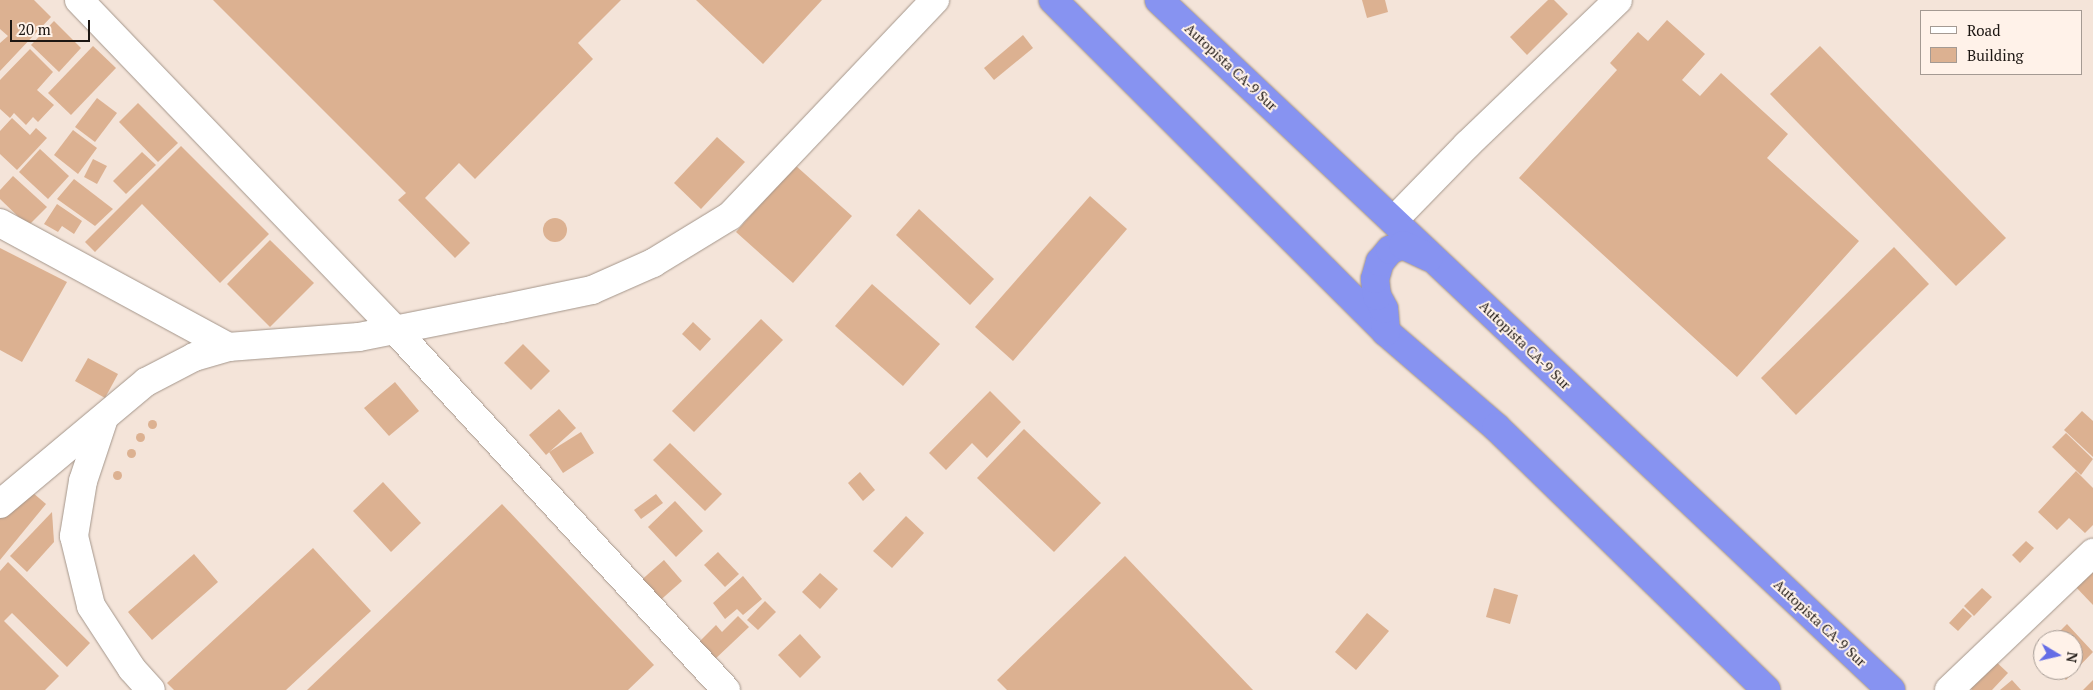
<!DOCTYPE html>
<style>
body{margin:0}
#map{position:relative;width:2093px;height:690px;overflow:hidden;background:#f4e4d9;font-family:"PT Serif",serif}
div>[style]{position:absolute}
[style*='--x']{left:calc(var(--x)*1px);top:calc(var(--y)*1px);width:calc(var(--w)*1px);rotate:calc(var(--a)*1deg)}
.building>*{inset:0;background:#dcb191}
.round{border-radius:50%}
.roads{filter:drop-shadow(0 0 1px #a4968b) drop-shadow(0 0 1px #a4968b)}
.street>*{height:28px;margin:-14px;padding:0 14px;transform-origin:14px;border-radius:14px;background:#fff}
.highway>*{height:28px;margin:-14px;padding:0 14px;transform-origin:14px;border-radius:14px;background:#8793f1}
span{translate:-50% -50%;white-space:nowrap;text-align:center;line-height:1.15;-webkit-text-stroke:4px #fff2e9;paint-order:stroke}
.street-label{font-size:14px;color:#1c1612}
.legend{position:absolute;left:1920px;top:10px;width:162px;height:65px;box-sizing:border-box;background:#fff2e9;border:1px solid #a49a93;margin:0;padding:6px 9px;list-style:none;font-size:15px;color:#1c1612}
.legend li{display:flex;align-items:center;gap:10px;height:25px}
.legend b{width:25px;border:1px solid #a49a93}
.north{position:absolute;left:2033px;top:630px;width:50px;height:50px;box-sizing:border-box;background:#fff2e9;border:1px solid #a49a93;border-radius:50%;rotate:99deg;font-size:14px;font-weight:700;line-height:20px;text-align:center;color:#1c1612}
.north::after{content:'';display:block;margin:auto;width:18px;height:22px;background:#656de6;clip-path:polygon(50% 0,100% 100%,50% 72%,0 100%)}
.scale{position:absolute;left:10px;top:20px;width:80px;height:22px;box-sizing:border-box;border:2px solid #1c1612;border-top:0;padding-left:6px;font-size:15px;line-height:18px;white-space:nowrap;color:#1c1612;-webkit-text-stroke:4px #fff2e9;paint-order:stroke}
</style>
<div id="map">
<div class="building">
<i style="clip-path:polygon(0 0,34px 0,51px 17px,0 71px,0 43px,8px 36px,0 29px)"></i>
<i style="clip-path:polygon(213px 0,621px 0,578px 43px,593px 59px,475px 179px,459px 163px,425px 198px,470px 243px,455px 258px,398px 200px,406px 193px)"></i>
<i style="clip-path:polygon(696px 0,822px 0,763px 64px)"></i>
<i style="clip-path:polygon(1362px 0,1385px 0,1388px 12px,1367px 18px)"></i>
<i style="clip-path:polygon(1548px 0,1554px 0,1568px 14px,1527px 55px,1510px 37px)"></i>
<i style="clip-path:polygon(1667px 20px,1705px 54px,1682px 80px,1700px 96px,1721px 73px,1788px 134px,1767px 158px,1859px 241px,1737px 377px,1519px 178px,1617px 70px,1610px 63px,1638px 32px,1648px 41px)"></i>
<i style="clip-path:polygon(54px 21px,81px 48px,59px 72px,31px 45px)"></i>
<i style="clip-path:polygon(1023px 35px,1033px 48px,994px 80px,984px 68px)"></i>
<i style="clip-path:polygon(93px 46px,116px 68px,71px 115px,48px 93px)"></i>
<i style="clip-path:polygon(1820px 46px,2006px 238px,1956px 286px,1770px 94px)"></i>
<i style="clip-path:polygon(30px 49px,53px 72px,37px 90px,54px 105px,38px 122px,33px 117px,26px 125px,14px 113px,10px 118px,0 109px,0 80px)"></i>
<i style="clip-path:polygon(97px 98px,117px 113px,95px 142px,75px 127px)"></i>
<i style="clip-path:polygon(138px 103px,178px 143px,158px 162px,119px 122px)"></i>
<i style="clip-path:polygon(12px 118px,30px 135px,36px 128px,47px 138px,17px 170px,0 154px,0 131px)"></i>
<i style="clip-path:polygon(73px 130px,97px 148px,78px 174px,54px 155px)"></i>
<i style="clip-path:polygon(717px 137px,745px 162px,701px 209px,674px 183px)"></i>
<i style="clip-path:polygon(181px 146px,269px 234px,220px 283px,142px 204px,95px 252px,85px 242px)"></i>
<i style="clip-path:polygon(40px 149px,69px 176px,48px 199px,19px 172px)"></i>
<i style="clip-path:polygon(142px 152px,156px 165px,126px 194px,113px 181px)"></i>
<i style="clip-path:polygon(93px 159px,107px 166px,97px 184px,84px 177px)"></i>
<i style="clip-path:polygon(795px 165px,852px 216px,793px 283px,736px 232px)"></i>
<i style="clip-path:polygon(13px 176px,47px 207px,28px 226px,0 199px,0 190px)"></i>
<i style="clip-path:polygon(74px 179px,113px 209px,95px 226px,57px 199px)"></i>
<i style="clip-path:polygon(1090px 196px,1127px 229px,1013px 361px,975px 327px)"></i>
<i style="clip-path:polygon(57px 204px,82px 221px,74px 234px,62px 226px,58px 232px,44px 224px)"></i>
<i style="clip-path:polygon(919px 209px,994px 279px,970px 305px,896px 235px)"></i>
<i class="round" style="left:543px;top:218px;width:24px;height:24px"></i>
<i style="clip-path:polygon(270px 240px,314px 283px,270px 327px,227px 284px)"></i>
<i style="clip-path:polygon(1894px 247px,1929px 284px,1796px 415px,1761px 378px)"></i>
<i style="clip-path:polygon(0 248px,67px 282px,22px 362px,0 350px)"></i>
<i style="clip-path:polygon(872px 284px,940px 344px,903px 386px,835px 326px)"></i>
<i style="clip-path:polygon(761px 319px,783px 340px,694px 432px,672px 411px)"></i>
<i style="clip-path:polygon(693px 322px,711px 339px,700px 351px,682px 334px)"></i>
<i style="clip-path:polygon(523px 344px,550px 371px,531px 390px,504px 363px)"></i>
<i style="clip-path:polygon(88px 358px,118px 374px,105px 398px,75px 381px)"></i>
<i style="clip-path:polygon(395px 382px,419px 411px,389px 436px,364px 408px)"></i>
<i style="clip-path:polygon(990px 391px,1021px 422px,987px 458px,972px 443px,946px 470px,929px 453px)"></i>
<i style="clip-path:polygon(559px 409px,576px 428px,546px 455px,529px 435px)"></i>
<i style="clip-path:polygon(2082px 411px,2093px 421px,2093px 457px,2064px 430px)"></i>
<i class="round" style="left:147.5px;top:419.5px;width:9px;height:9px"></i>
<i style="clip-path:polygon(1024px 429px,1101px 503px,1054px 552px,977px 478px)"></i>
<i style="clip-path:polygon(581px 432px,594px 453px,563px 473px,549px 452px)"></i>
<i class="round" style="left:135.5px;top:432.5px;width:9px;height:9px"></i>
<i style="clip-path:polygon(2066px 433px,2093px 459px,2081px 475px,2052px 447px)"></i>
<i style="clip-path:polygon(670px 443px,722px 494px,705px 511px,653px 460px)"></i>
<i class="round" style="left:126.5px;top:448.5px;width:9px;height:9px"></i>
<i class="round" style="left:112.5px;top:470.5px;width:9px;height:9px"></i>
<i style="clip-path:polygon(2076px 471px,2093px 488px,2093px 525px,2085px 533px,2069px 518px,2057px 530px,2038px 512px)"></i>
<i style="clip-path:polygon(860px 472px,875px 490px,863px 501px,848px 483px)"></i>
<i style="clip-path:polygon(383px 482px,421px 523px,391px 552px,353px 511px)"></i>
<i style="clip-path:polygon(26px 487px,46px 504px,0 560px,0 518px)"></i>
<i style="clip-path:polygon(656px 494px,663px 503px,641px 519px,634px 510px)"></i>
<i style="clip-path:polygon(675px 501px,703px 531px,676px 557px,648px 527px)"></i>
<i style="clip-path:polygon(502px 504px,654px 665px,628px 690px,307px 690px)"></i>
<i style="clip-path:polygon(52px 512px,54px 542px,27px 572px,10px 556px)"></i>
<i style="clip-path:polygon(906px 516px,924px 533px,892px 568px,873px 551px)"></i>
<i style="clip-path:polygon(2026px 541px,2034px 548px,2020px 563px,2012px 555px)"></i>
<i style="clip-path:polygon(313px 548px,371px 611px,286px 690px,174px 690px,167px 683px)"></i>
<i style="clip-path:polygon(718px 552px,739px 574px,725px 587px,704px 565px)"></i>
<i style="clip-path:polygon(194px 554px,218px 582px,152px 640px,128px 612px)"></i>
<i style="clip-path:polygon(1125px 556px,1253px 690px,1007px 690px,997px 680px)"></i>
<i style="clip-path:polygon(664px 560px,682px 581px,656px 604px,638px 583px)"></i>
<i style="clip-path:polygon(8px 562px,90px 643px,67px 667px,12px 613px,4px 621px,59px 676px,45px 690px,0 690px,0 571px)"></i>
<i style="clip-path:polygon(2093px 564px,2093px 605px,2073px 584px)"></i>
<i style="clip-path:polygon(820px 573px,838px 589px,820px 609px,802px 592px)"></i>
<i style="clip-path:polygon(743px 576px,762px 599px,743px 615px,737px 609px,725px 619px,713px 603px)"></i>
<i style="clip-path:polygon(1494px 588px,1518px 595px,1510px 624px,1486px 617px)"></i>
<i style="clip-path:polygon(1982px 588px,1992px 597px,1974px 616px,1964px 606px)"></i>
<i style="clip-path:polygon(765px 601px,776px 612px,758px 630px,747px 620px)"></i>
<i style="clip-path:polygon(1963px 608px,1972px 616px,1958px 631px,1949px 623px)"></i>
<i style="clip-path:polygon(1367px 613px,1389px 631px,1356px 670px,1335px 652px)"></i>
<i style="clip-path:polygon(738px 616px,749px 627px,713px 661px,697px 644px,716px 625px,722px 632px)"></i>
<i style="clip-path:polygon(2067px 624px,2093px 652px,2066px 680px,2056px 670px,2073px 670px,2073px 640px,2051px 640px)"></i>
<i style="clip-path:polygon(800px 634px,821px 657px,800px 678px,778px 655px)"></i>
<i style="clip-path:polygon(1990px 656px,2008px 673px,1992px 690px,1972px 690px,1965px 683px)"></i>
<i style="clip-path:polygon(2012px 680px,2021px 690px,2000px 690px)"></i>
<i style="clip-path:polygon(2093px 680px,2093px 690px,2083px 690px)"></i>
</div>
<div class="roads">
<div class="street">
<i style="--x:79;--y:0;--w:457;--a:46.2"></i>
<i style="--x:395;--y:330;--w:489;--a:47.4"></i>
<i style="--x:1394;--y:220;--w:105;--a:-45.8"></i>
<i style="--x:1467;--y:145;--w:209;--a:-43.8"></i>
<i style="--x:0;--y:223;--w:260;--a:28.5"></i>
<i style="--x:103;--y:421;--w:63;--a:108.4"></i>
<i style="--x:83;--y:481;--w:56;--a:99.3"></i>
<i style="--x:74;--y:536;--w:72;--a:76.3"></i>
<i style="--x:91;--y:606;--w:75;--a:56.9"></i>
<i style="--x:132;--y:669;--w:28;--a:48"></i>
<i style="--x:0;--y:504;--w:190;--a:-39.9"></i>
<i style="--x:146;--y:382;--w:54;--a:-27.5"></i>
<i style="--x:194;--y:357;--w:35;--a:-16"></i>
<i style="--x:228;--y:347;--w:131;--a:-4.4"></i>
<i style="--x:359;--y:337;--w:145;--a:-11.2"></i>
<i style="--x:501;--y:309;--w:93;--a:-11.8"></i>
<i style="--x:592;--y:290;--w:67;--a:-23.9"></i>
<i style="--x:653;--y:263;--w:90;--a:-31.4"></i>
<i style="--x:730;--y:216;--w:298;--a:-46.5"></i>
<i style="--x:1949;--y:690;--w:199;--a:-43.6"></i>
</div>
<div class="highway">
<i style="--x:1053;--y:0;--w:470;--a:44.9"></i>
<i style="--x:1386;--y:332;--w:145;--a:40.8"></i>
<i style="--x:1496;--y:427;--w:377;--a:44.2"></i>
<i style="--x:1159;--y:0;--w:1006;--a:43.31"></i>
<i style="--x:1386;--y:332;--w:23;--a:-95"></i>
<i style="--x:1384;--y:309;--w:15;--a:-118"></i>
<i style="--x:1377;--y:296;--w:17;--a:-97"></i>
<i style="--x:1375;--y:279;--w:18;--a:-74"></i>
<i style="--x:1380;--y:262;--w:16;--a:-50"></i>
<i style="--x:1390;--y:250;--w:14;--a:-21"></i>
<i style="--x:1403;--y:245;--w:29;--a:25"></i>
</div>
</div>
<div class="street-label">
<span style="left:1231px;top:67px;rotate:43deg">Autopista CA-9 Sur</span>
<span style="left:1525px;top:345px;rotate:44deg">Autopista CA-9 Sur</span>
<span style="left:1820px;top:623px;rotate:43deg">Autopista CA-9 Sur</span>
</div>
<ul class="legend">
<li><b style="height:6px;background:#fff"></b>Road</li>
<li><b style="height:14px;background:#dcb191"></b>Building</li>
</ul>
<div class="north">N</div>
<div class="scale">20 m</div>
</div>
